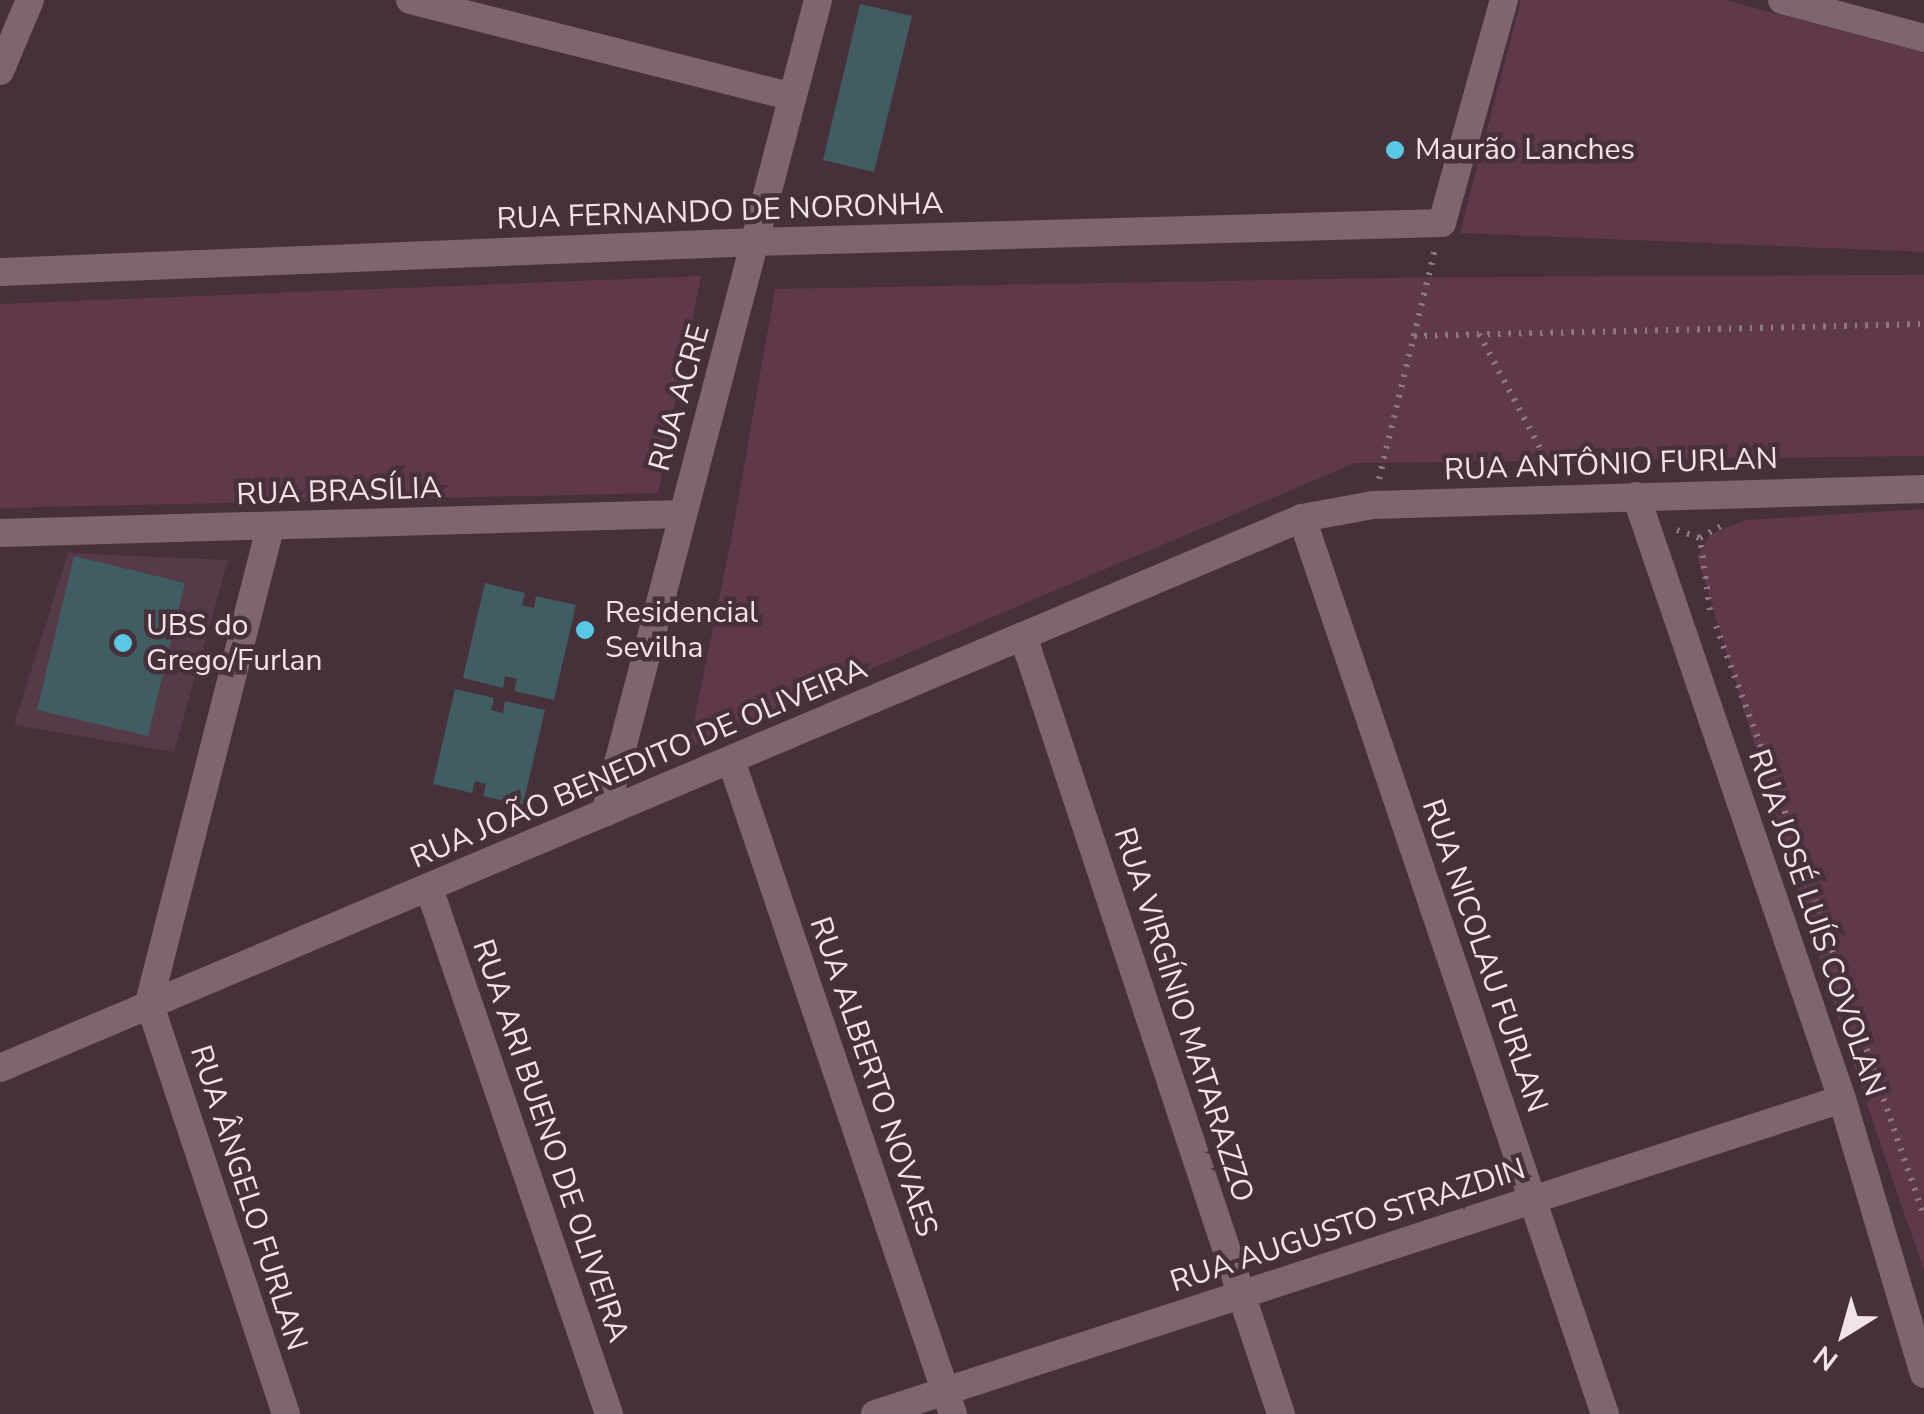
<!DOCTYPE html>
<meta charset="utf-8">
<style>
body{margin:0}
#map{position:relative;width:1924px;height:1414px;overflow:hidden;background:#46303a;font-family:"Nunito Sans",sans-serif}
div>[style]{position:absolute}
[style*='--x']{left:calc(var(--x)*1px);top:calc(var(--y)*1px);width:calc(var(--w)*1px);rotate:calc(var(--a)*1deg)}
.built>*{inset:0;background:#553a47}
.green>*{inset:0;background:#60384b}
.building>*{inset:0;background:#415d64}
.path>*{height:6px;margin-top:-3px;transform-origin:0;background:repeating-linear-gradient(90deg,#8b7881 0 2.5px,transparent 0 10.5px)}
.minor>*{height:28px;margin:-14px;padding:0 14px;transform-origin:14px;border-radius:14px;background:#7e6570}
.tertiary>*{height:28px;margin:-14px;padding:0 14px;transform-origin:14px;border-radius:14px;background:#7e6570}
.dots>*{width:28px;height:28px;translate:-50% -50%;box-sizing:border-box;border:5px solid #46303a;border-radius:50%}
span{translate:-50% -50%;white-space:nowrap;text-align:center;line-height:1.15;-webkit-text-stroke:9px #46303a;paint-order:stroke}
.poi-label{font-size:30px;color:#f1e3e9}
.left{translate:0 -50%;text-align:left}
.street-label{font-size:30px;color:#f1e3e9}
.north{position:absolute;left:1794px;top:1284px;width:100px;height:100px;-webkit-text-stroke:8px #46303a;paint-order:stroke;rotate:217deg;font-size:28px;font-weight:700;line-height:40px;text-align:center;color:#f1e3e9}
.north::after{content:'';display:block;margin:auto;width:35px;height:45px;background:#f1e3e9;clip-path:polygon(50% 0,100% 100%,50% 72%,0 100%)}
</style>
<div id="map">
<div class="built">
<i style="clip-path:polygon(68px 553px,228px 560px,174px 752px,14px 725px)"></i>
</div>
<div class="green">
<i style="clip-path:polygon(1521px 0,1725px 0,1924px 53px,1924px 252px,1460px 233px)"></i>
<i style="clip-path:polygon(1924px 275px,1924px 456px,1355px 463px,689px 746px,732px 535px,775px 289px,1441px 277px)"></i>
<i style="clip-path:polygon(701px 276px,658px 493px,0 508px,0 304px)"></i>
<i style="clip-path:polygon(1924px 509px,1924px 1271px,1841px 1028px,1697px 556px,1711px 534px,1746px 520px)"></i>
</div>
<div class="building">
<i style="clip-path:polygon(860px 4px,912px 16px,874px 172px,823px 160px)"></i>
<i style="clip-path:polygon(74px 556px,185px 583px,148px 736px,37px 710px)"></i>
<i style="clip-path:polygon(485px 583px,525px 593px,522px 605px,534px 608px,536px 596px,576px 605px,554px 700px,514px 691px,517px 679px,505px 676px,503px 688px,463px 678px)"></i>
<i style="clip-path:polygon(455px 689px,494px 698px,491px 710px,503px 713px,505px 701px,545px 710px,523px 805px,483px 796px,486px 784px,475px 781px,472px 793px,433px 784px)"></i>
</div>
<div class="path">
<i style="--x:1479;--y:334;--w:159;--a:61.8"></i>
<i style="--x:1414;--y:336;--w:510;--a:-1.35"></i>
<i style="--x:1379;--y:479;--w:237;--a:-76.3"></i>
<i style="--x:1677;--y:530;--w:24;--a:19"></i>
<i style="--x:1710;--y:610;--w:73;--a:-97.9"></i>
<i style="--x:1700;--y:538;--w:24;--a:-30"></i>
<i style="--x:1716;--y:626;--w:187;--a:69.6"></i>
<i style="--x:1781;--y:801;--w:440;--a:71"></i>
</div>
<div class="minor">
<i style="--x:410;--y:0;--w:394;--a:14.2"></i>
<i style="--x:1782;--y:0;--w:147;--a:15"></i>
<i style="--x:0;--y:71;--w:77;--a:-67.1"></i>
<i style="--x:0;--y:272;--w:758;--a:-2.27"></i>
<i style="--x:757;--y:242;--w:685;--a:-1.59"></i>
<i style="--x:1442;--y:223;--w:231;--a:-74.5"></i>
<i style="--x:1636;--y:496;--w:637;--a:71.14"></i>
<i style="--x:1842;--y:1099;--w:287;--a:73.4"></i>
<i style="--x:1302;--y:518;--w:946;--a:71.32"></i>
<i style="--x:270;--y:528;--w:489;--a:104.3"></i>
<i style="--x:149;--y:1002;--w:434;--a:71.6"></i>
<i style="--x:0;--y:533;--w:681;--a:-1.6"></i>
<i style="--x:1023;--y:636;--w:820;--a:71.65"></i>
<i style="--x:731;--y:760;--w:691;--a:71.25"></i>
<i style="--x:605;--y:813;--w:840;--a:-75.32"></i>
<i style="--x:429;--y:888;--w:556;--a:71.11"></i>
<i style="--x:875;--y:1414;--w:1017;--a:-18.04"></i>
</div>
<div class="tertiary">
<i style="--x:0;--y:1068;--w:1413;--a:-22.9"></i>
<i style="--x:1302;--y:518;--w:72;--a:-10.4"></i>
<i style="--x:1373;--y:505;--w:551;--a:-1.66"></i>
</div>
<div class="dots">
<i style="left:1395px;top:150px;background:#59c8e4"></i>
<i style="left:585px;top:630px;background:#59c8e4"></i>
<i style="left:123px;top:643px;background:#59c8e4"></i>
</div>
<div class="poi-label">
<span class="left" style="left:1415px;top:150px">Maurão Lanches</span>
<span class="left" style="left:605px;top:630px">Residencial<br>Sevilha</span>
<span class="left" style="left:146px;top:643px">UBS do<br>Grego/Furlan</span>
</div>
<div class="street-label">
<span style="left:720px;top:212px;rotate:-2deg">RUA FERNANDO DE NORONHA</span>
<span style="left:680px;top:398px;rotate:-74deg">RUA ACRE</span>
<span style="left:1611px;top:465px;rotate:-2deg">RUA ANTÔNIO FURLAN</span>
<span style="left:339px;top:492px;rotate:-2deg">RUA BRASÍLIA</span>
<span style="left:639px;top:764px;rotate:-23deg">RUA JOÃO BENEDITO DE OLIVEIRA</span>
<span style="left:1816px;top:923px;rotate:71deg">RUA JOSÉ LUÍS COVOLAN</span>
<span style="left:1484px;top:956px;rotate:71deg">RUA NICOLAU FURLAN</span>
<span style="left:1183px;top:1015px;rotate:72deg">RUA VIRGÍNIO MATARAZZO</span>
<span style="left:873px;top:1077px;rotate:71deg">RUA ALBERTO NOVAES</span>
<span style="left:550px;top:1141px;rotate:71deg">RUA ARI BUENO DE OLIVEIRA</span>
<span style="left:248px;top:1198px;rotate:72deg">RUA ÂNGELO FURLAN</span>
<span style="left:1348px;top:1226px;rotate:-18deg">RUA AUGUSTO STRAZDIN</span>
</div>
<div class="north">N</div>
</div>
